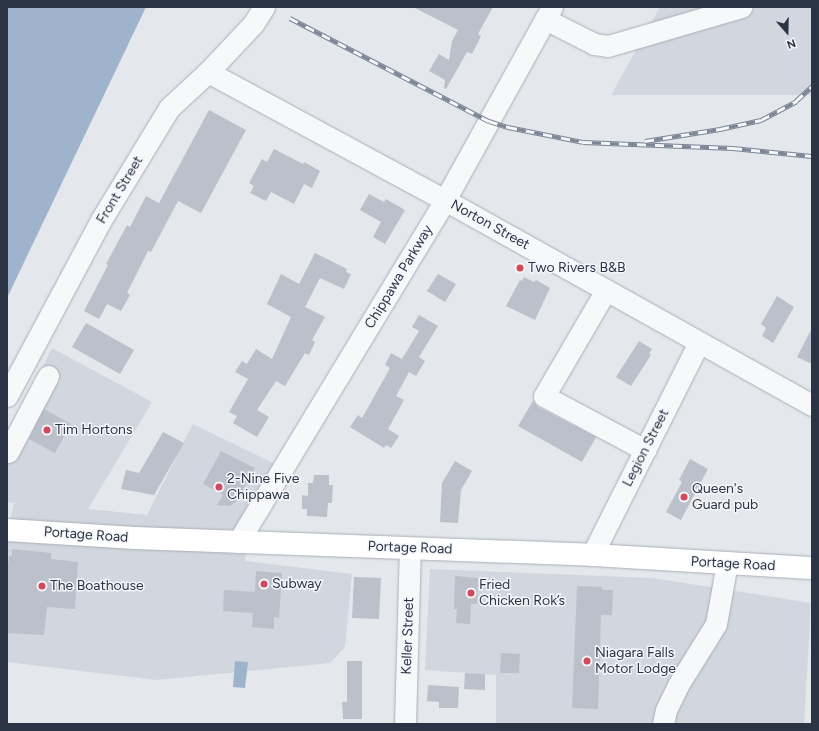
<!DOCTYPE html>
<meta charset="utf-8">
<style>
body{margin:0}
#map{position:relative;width:819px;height:731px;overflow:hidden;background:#e4e7ec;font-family:Figtree,sans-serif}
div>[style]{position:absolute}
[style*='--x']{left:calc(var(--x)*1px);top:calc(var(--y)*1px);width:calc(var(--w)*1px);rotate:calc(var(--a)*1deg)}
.built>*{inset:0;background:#d2d6de}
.water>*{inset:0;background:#9fb4cc}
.building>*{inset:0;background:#bbc0ca}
.roads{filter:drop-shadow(0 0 1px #a9aeb7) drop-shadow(0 0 1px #a9aeb7)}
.minor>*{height:21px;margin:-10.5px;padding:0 10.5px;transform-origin:10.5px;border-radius:10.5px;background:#f7f8fa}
.major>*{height:22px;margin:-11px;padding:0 11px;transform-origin:11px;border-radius:11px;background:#fff}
.rail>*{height:4.5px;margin-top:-2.25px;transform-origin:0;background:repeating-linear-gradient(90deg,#f4f6f9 0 9px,#7d8696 0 18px);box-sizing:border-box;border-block:1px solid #7d8696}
.dots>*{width:11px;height:11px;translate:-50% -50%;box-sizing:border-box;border:2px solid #f4f6f9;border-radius:50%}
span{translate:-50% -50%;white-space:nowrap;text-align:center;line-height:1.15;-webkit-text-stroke:3px #f4f6f9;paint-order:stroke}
.street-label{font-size:14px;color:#2b3445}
.poi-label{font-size:14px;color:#2b3445}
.left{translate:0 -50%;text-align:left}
.frame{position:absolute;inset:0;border:8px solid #2b3445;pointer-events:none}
.north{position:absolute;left:767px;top:12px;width:40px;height:40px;-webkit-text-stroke:3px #f4f6f9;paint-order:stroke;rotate:160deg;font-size:11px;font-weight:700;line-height:16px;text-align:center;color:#2b3445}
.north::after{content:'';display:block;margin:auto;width:14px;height:18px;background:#2b3445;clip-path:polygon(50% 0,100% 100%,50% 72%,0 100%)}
</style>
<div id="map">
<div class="built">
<i style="clip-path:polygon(660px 7px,812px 7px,812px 95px,611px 95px)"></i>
<i style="clip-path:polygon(52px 348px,152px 402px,88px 509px,147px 515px,193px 424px,283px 468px,249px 524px,245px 561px,352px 574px,345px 647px,330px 663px,156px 680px,7px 662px,7px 535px,14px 503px,7px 502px,7px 440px)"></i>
<i style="clip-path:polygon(430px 569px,652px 578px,811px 603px,804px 724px,496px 724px,496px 675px,425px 670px)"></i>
</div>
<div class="water">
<i style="clip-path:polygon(7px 7px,146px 7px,7px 298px)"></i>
<i style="clip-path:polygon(235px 661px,248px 662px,245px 688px,233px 687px)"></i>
</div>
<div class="building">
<i style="clip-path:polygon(413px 7px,493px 7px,478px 34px,481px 36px,472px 54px,467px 52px,446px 89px,444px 88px,445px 80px,429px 71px,439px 54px,449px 60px,452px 41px,458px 30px)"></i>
<i style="clip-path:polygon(209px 110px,246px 130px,201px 213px,178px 201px,151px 252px,148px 251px,127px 293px,130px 295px,121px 311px,107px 304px,99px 319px,84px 311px,108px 265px,106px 264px,127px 225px,130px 227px,146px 196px,159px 203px)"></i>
<i style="clip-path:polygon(274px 149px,303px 164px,304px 162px,320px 171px,312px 188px,304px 184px,294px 204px,271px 192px,266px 201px,250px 193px,254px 186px,249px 183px,262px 159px,267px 162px)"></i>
<i style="clip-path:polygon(369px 194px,384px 202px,386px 199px,405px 210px,385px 244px,373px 237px,381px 222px,360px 210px)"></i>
<i style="clip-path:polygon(315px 253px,347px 269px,346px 272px,351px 274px,344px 289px,320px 278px,305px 307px,325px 317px,312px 340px,315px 342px,309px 355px,305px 353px,285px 386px,276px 381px,257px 410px,269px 417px,257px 437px,233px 423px,237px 416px,229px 412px,248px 379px,235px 372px,242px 361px,247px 364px,256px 349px,272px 359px,291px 317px,267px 304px,281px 274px,299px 284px)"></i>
<i style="clip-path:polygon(438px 274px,456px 284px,445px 302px,427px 291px)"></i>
<i style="clip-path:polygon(524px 277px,534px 282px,536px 280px,550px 288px,535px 320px,506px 306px,520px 280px,522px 281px)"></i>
<i style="clip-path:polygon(777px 296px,794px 307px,773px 343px,762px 336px,766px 328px,761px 324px)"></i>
<i style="clip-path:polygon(419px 315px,438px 326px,419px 357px,425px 361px,416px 376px,409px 372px,396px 396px,404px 400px,388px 429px,399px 436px,391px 448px,386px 445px,384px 448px,350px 427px,358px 415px,362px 418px,370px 404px,390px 368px,385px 365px,391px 353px,402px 359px,419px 331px,412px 327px)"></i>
<i style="clip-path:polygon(86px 323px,134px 350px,120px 374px,72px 347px)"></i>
<i style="clip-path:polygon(812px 328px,812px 364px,797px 357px)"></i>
<i style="clip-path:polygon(639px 341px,652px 349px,649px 354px,651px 355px,631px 386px,616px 377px)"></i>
<i style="clip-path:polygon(533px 401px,538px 407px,596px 437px,582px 462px,518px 426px)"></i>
<i style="clip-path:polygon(44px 409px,71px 424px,55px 453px,29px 439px)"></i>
<i style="clip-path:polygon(163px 432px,184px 443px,154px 495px,121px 489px,126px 470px,139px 473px)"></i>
<i style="clip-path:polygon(221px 451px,255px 468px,236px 502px,230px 506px,217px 505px,223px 495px,203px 484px)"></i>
<i style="clip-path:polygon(690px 459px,708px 469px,681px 520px,666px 512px,682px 482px,679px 480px)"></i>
<i style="clip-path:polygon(455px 461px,472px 471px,461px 490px,458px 523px,440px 522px,442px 483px)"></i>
<i style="clip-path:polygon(314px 475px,329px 475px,329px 485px,333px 485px,332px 503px,328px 503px,327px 517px,307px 516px,307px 509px,302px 509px,302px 495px,308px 496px,308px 483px,313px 483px)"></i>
<i style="clip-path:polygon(12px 549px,51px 553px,51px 559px,78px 562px,75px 609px,47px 607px,44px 635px,7px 633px,7px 576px,9px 556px,12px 556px)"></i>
<i style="clip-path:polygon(256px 571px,282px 573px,279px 618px,274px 617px,274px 629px,252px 627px,253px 613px,223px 611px,224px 590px,255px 592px)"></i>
<i style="clip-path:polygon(455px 576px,478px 578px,477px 604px,471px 604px,470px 624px,456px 623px,457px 609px,454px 609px)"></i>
<i style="clip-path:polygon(354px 577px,381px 578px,379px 619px,352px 618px)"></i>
<i style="clip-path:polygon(577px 586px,602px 587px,602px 590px,613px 590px,612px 615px,601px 615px,598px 709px,572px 708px)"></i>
<i style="clip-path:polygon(501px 653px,520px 654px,519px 673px,500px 673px)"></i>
<i style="clip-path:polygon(347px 661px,362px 661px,362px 719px,343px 719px,342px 702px,347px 702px)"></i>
<i style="clip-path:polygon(465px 673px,485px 674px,485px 690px,464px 689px)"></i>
<i style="clip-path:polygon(428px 685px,459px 687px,458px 708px,439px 708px,439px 702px,427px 701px)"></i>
</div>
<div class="roads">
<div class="minor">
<i style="--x:545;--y:19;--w:55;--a:27"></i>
<i style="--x:594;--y:44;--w:14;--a:8"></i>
<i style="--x:608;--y:46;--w:139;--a:-16.3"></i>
<i style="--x:208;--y:72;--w:269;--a:28.4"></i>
<i style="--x:445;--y:200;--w:420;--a:29.2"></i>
<i style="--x:606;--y:290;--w:123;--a:120.3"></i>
<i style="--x:544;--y:396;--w:115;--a:28.1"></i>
<i style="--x:7;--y:396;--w:200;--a:-61.9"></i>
<i style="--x:101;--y:220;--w:131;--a:-58.7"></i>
<i style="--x:169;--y:108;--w:53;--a:-42.7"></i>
<i style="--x:208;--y:72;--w:66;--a:-46.8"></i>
<i style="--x:253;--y:24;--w:20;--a:-57"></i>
<i style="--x:8;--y:452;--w:86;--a:-62.2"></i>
<i style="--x:238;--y:542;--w:400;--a:-58.8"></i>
<i style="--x:445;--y:200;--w:221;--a:-61"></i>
<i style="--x:592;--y:555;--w:238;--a:-63.3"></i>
<i style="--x:405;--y:724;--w:176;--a:-88.4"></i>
<i style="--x:663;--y:724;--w:14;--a:-78"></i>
<i style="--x:666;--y:710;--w:28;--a:-64"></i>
<i style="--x:678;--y:685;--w:72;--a:-58.1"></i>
<i style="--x:716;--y:624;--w:62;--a:-79.8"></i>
</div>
<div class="major">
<i style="--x:7;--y:530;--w:128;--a:3.6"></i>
<i style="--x:135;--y:538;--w:457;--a:2.1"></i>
<i style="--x:592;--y:555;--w:220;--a:3.4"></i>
</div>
</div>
<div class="rail">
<i style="--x:290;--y:18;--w:224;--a:27.4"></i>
<i style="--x:489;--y:121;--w:20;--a:18"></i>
<i style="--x:508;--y:127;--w:76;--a:11.3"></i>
<i style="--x:583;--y:142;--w:150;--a:2.3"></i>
<i style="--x:733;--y:148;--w:79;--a:5.8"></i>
<i style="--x:645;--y:141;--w:76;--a:-9.1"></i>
<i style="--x:720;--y:129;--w:42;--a:-12.4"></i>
<i style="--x:761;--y:120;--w:40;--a:-28"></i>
<i style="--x:796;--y:101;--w:22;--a:-43"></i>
</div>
<div class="dots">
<i style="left:520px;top:268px;background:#d1495b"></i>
<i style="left:47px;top:430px;background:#d1495b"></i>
<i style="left:219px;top:487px;background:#d1495b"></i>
<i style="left:684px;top:497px;background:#d1495b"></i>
<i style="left:264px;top:584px;background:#d1495b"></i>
<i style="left:42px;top:586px;background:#d1495b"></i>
<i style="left:471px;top:593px;background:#d1495b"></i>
<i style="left:587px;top:661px;background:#d1495b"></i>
</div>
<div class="street-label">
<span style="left:120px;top:190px;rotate:-59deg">Front Street</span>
<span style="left:490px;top:225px;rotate:29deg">Norton Street</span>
<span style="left:399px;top:277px;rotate:-59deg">Chippawa Parkway</span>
<span style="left:646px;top:448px;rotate:-63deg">Legion Street</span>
<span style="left:86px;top:535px;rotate:4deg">Portage Road</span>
<span style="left:410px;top:548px;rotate:2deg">Portage Road</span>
<span style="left:733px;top:564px;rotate:3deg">Portage Road</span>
<span style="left:408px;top:636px;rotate:-88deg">Keller Street</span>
</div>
<div class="poi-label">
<span class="left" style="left:528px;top:268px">Two Rivers B&amp;B</span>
<span class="left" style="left:55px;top:430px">Tim Hortons</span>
<span class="left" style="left:227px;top:487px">2-Nine Five<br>Chippawa</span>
<span class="left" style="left:692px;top:497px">Queen's<br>Guard pub</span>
<span class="left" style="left:272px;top:584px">Subway</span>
<span class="left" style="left:479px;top:593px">Fried<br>Chicken Rok’s</span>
<span class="left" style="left:50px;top:586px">The Boathouse</span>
<span class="left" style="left:595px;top:661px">Niagara Falls<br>Motor Lodge</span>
</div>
<div class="frame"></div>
<div class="north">N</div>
</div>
